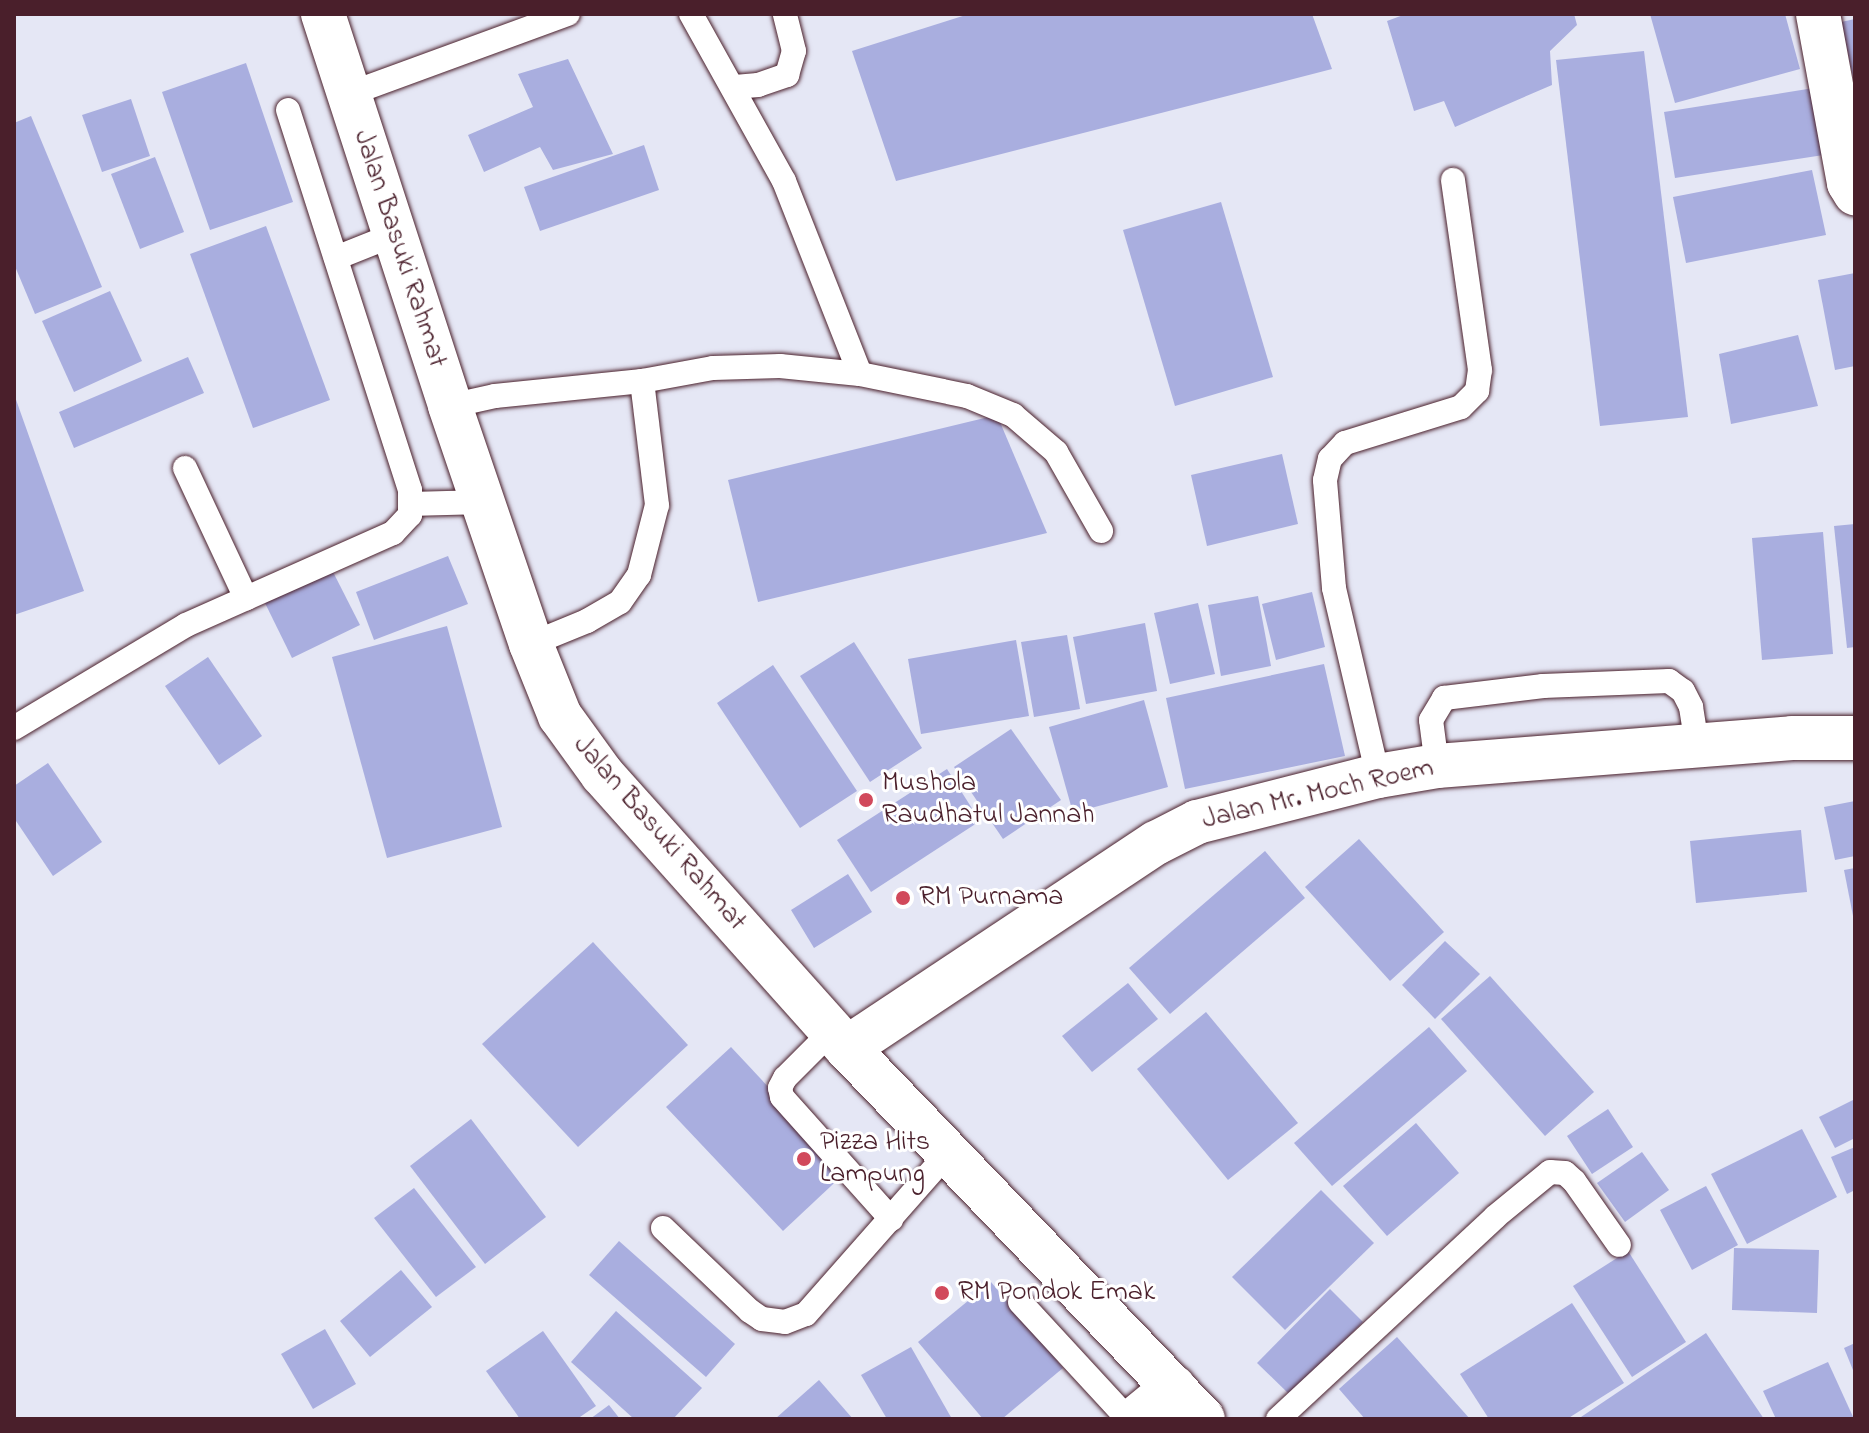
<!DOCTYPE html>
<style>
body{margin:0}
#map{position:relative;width:1869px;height:1433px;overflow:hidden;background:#e5e7f5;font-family:"Indie Flower",sans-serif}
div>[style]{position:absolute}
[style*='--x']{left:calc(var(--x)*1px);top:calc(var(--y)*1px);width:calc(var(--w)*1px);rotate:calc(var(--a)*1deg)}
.building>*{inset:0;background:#a9aedf}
.roads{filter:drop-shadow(0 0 2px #4a1f2b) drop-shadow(0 0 2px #4a1f2b)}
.service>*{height:24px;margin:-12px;padding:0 12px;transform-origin:12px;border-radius:12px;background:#fff}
.minor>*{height:44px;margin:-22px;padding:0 22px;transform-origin:22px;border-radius:22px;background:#fff}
.secondary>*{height:44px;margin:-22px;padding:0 22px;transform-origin:22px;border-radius:22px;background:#fff}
.dots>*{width:22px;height:22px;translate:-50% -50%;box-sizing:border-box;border:4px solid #fff;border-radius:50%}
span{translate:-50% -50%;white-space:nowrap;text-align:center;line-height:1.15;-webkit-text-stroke:6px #fff;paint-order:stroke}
.street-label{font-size:28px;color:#4a1f2b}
.poi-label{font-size:28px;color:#4a1f2b}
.left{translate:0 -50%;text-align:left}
.frame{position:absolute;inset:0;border:16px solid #4a1f2b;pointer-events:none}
</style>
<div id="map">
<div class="building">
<i style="clip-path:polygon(969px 14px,1312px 14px,1332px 69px,896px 181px,852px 51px)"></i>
<i style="clip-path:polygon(1406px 14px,1574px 14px,1577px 25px,1550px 51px,1552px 85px,1455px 127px,1444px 101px,1414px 111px,1387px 21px)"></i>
<i style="clip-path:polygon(1650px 14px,1785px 14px,1800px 69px,1675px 103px)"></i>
<i style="clip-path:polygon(1855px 19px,1855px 82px,1854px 82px,1841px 22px)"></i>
<i style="clip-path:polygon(1644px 51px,1688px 417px,1600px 426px,1556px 60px)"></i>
<i style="clip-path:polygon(568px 59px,613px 154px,553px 170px,540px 147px,484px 172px,468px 135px,533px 107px,518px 74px)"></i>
<i style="clip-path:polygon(246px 63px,293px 202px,210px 230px,162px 92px)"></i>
<i style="clip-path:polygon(1820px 87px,1830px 154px,1675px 178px,1664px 112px)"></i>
<i style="clip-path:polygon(131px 99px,150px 156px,102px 172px,82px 115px)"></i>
<i style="clip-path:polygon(31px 116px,102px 287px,35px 314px,14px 264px,14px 123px)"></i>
<i style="clip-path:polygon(644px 145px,659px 190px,540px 231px,524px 187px)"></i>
<i style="clip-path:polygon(155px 157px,184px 232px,140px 249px,111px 174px)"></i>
<i style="clip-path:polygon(1812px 170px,1826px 235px,1686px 263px,1673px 197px)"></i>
<i style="clip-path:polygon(1221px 202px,1273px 377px,1175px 406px,1123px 230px)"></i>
<i style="clip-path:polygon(266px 226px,330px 400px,253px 428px,190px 254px)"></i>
<i style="clip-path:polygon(1855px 273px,1855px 366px,1835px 370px,1818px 280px)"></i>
<i style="clip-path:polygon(110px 291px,142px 361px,74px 392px,42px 321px)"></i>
<i style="clip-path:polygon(1798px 335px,1818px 406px,1731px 424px,1719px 354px)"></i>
<i style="clip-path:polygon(188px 357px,204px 393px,74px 448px,59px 412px)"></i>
<i style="clip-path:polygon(14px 394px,84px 591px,14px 615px)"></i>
<i style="clip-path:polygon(997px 415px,1047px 533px,758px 602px,728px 480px)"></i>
<i style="clip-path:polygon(1282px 454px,1298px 524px,1207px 546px,1191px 475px)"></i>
<i style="clip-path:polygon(1855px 524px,1855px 647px,1847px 648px,1834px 526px)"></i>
<i style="clip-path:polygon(1823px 532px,1833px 654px,1762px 660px,1752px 538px)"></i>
<i style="clip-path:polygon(448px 556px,468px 604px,374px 640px,356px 592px)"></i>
<i style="clip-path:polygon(331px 568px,360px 625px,292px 658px,264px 601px)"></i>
<i style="clip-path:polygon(1312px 592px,1325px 647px,1276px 660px,1262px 604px)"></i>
<i style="clip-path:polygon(1258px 596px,1271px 666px,1221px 676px,1208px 605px)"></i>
<i style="clip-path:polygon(1198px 603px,1215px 674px,1170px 684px,1154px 613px)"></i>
<i style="clip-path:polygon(1145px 623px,1157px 691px,1086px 704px,1073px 637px)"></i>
<i style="clip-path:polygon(447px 626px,502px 827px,387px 858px,332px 657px)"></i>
<i style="clip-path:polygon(1067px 635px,1080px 709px,1034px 717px,1021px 642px)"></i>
<i style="clip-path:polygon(1016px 640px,1029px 716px,921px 734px,908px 659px)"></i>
<i style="clip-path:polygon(854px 642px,922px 748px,870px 782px,800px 676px)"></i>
<i style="clip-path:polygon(208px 657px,262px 736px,219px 765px,165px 686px)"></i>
<i style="clip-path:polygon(1324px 664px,1345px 756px,1185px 789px,1166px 698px)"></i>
<i style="clip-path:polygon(773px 665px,857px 791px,800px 828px,717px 703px)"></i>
<i style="clip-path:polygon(1144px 700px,1168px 787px,1073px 813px,1049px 727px)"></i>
<i style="clip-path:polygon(1011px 729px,1061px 800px,1003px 839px,954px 767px)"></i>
<i style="clip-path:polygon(48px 763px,102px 842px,53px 876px,14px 818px,14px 786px)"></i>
<i style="clip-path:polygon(947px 769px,980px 821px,871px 892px,837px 840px)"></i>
<i style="clip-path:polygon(1855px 801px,1855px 856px,1835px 860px,1824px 807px)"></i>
<i style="clip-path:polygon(1801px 830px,1807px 892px,1696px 903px,1690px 841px)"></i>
<i style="clip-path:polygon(1359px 839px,1444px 932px,1390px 981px,1305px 887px)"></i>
<i style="clip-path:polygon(1265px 851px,1305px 898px,1170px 1014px,1129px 968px)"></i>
<i style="clip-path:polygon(1855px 868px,1855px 921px,1854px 921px,1844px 870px)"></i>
<i style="clip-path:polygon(848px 874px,872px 912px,814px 948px,791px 910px)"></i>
<i style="clip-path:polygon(1445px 941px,1480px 974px,1435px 1019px,1402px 985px)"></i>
<i style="clip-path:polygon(593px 942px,688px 1045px,578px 1147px,482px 1044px)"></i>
<i style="clip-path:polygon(1490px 976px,1594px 1092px,1545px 1136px,1441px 1019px)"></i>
<i style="clip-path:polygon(1128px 983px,1158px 1019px,1092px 1072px,1062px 1036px)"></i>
<i style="clip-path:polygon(1206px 1012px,1298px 1123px,1228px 1180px,1137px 1069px)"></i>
<i style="clip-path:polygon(1429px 1027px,1467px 1071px,1332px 1186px,1294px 1143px)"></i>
<i style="clip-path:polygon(731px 1047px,847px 1171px,783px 1231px,666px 1107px)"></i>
<i style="clip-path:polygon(1855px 1099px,1855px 1138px,1835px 1148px,1819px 1117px)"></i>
<i style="clip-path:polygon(1608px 1109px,1633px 1147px,1592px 1174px,1567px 1136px)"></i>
<i style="clip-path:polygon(471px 1119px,546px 1217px,485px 1264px,410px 1166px)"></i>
<i style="clip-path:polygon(1416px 1123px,1459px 1173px,1387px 1236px,1343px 1186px)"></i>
<i style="clip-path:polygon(1802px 1129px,1837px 1197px,1747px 1244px,1711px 1174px)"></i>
<i style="clip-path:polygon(1855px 1147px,1855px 1190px,1847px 1194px,1831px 1157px)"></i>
<i style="clip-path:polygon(1642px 1152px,1669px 1190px,1625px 1222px,1597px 1183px)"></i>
<i style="clip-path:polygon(1706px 1186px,1738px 1245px,1692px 1270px,1660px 1210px)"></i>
<i style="clip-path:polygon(414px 1188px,476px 1267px,436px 1297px,374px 1218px)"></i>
<i style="clip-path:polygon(1321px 1190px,1374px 1243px,1285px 1330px,1232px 1277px)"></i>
<i style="clip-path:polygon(619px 1241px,735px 1344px,706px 1377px,589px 1275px)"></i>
<i style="clip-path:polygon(1734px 1248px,1819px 1250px,1817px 1313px,1732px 1310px)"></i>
<i style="clip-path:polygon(1628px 1251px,1686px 1342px,1632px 1377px,1573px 1286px)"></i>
<i style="clip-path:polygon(401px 1270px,432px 1307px,370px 1357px,340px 1321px)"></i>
<i style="clip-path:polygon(991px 1282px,1063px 1368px,1002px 1419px,983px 1419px,918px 1342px)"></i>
<i style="clip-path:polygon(1330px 1289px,1363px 1322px,1290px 1395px,1257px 1363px)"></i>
<i style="clip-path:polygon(1572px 1303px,1624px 1383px,1567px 1419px,1489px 1419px,1460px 1374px)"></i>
<i style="clip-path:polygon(616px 1311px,702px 1388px,673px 1419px,634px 1419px,571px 1362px)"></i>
<i style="clip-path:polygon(325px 1329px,356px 1384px,313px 1409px,281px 1354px)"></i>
<i style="clip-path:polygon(543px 1331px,596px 1406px,577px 1419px,520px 1419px,486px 1371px)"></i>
<i style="clip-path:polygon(1706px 1333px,1764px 1419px,1578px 1419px)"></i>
<i style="clip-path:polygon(1397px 1337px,1470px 1419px,1365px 1419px,1339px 1389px)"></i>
<i style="clip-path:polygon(1855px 1343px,1855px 1375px,1844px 1348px)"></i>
<i style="clip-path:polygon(911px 1347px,952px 1419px,887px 1419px,861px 1375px)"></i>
<i style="clip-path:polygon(1828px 1362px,1854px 1419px,1776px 1419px,1763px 1391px)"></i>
<i style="clip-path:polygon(819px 1380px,853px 1419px,775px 1419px)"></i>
<i style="clip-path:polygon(609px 1405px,620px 1419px,590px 1419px)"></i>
</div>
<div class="roads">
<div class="service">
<i style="--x:691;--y:14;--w:191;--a:60.9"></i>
<i style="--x:784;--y:181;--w:207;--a:68.5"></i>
<i style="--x:735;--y:87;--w:23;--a:-5"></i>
<i style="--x:758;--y:85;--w:31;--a:-19"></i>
<i style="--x:787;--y:75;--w:25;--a:-74"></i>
<i style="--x:794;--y:51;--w:38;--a:-104"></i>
<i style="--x:349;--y:94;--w:233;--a:-20.1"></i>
<i style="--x:336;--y:258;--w:65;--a:-21.8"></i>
<i style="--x:450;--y:406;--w:46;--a:-12.5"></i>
<i style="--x:495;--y:396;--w:148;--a:-5.8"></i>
<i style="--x:642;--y:381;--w:72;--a:-10.4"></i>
<i style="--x:713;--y:368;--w:67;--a:-1.7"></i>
<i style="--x:780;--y:366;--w:80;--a:5.7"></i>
<i style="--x:860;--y:374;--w:109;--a:11.6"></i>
<i style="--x:967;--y:396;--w:50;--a:22.4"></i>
<i style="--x:1013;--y:415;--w:57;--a:40.7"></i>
<i style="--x:1056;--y:452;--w:91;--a:60.3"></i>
<i style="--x:185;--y:468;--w:144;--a:64.9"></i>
<i style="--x:412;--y:504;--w:70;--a:-1.6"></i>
<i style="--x:531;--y:644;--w:61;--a:-22.3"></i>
<i style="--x:587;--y:621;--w:38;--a:-30"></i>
<i style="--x:620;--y:602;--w:33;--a:-55"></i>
<i style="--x:639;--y:575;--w:72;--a:-75.6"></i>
<i style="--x:657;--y:505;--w:125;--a:-96.9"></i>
<i style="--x:14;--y:728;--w:200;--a:-30.9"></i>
<i style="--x:186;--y:625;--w:227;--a:-24"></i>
<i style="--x:393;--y:533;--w:25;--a:-47"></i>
<i style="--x:410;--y:515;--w:25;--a:-90"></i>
<i style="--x:410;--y:490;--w:399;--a:-107.8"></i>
<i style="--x:1437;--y:766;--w:46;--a:-97.4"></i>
<i style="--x:1431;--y:720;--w:26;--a:-59"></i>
<i style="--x:1444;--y:698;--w:100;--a:-6.9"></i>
<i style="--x:1543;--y:686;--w:126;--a:-2.3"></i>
<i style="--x:1669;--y:681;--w:17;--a:36"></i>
<i style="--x:1683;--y:691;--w:18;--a:63"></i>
<i style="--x:1691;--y:707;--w:38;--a:81"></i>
<i style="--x:1378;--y:776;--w:193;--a:-103.2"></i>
<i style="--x:1334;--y:588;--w:108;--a:-94.8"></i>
<i style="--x:1325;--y:480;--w:22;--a:-77"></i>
<i style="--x:1330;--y:459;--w:22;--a:-47"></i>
<i style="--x:1345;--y:443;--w:121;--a:-17.2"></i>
<i style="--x:1461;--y:407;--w:23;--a:-45"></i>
<i style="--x:1477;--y:391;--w:21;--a:-82"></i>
<i style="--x:1480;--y:370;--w:192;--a:-98.1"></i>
<i style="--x:832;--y:1031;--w:66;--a:135"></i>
<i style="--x:785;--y:1078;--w:11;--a:117"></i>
<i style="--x:780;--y:1088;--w:9;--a:77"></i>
<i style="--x:782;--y:1097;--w:164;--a:48.2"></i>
<i style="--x:663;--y:1228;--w:120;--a:43.7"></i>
<i style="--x:750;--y:1311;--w:14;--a:34"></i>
<i style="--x:762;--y:1319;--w:23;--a:7"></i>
<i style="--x:785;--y:1322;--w:22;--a:-21"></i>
<i style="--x:806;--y:1314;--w:216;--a:-48.6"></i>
<i style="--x:1020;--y:1302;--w:159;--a:47.3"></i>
<i style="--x:1278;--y:1419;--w:296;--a:-42.9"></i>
<i style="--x:1495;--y:1217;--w:71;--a:-39.3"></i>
<i style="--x:1550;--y:1172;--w:15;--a:4"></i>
<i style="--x:1565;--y:1173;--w:12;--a:42"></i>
<i style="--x:1574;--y:1181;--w:78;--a:54.9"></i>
</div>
<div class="minor">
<i style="--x:1818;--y:14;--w:172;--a:79.6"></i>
<i style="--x:1849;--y:183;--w:12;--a:59"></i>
<i style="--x:847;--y:1048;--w:371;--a:-33.6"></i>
<i style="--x:1156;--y:843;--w:46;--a:-27.1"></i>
<i style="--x:1197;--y:822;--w:187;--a:-14.3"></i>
<i style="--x:1378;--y:776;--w:60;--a:-9.6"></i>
<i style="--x:1437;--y:766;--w:356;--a:-4.5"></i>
<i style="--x:1792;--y:738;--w:63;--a:0"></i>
<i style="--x:1135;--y:1419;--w:50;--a:-39.4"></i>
</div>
<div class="secondary">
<i style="--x:323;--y:14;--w:412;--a:72"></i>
<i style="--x:450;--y:406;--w:251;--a:71.2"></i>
<i style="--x:531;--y:644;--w:78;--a:68.1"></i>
<i style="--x:560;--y:716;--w:72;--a:54.1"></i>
<i style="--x:602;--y:774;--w:368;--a:48.2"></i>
<i style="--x:847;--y:1048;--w:514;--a:46.18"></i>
</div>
</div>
<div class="dots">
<i style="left:866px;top:800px;background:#d1495b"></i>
<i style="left:903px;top:898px;background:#d1495b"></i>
<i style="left:804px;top:1159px;background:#d1495b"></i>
<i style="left:942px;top:1293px;background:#d1495b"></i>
</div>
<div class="street-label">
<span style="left:399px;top:249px;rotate:72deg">Jalan Basuki Rahmat</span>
<span style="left:1318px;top:795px;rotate:-13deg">Jalan Mr. Moch Roem</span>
<span style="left:659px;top:834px;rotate:49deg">Jalan Basuki Rahmat</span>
</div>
<div class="poi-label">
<span class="left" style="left:882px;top:800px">Mushola<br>Raudhatul Jannah</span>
<span class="left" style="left:919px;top:898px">RM Purnama</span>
<span class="left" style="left:820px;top:1159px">Pizza Hits<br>Lampung</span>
<span class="left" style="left:958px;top:1293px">RM Pondok Emak</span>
</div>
<div class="frame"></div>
</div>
